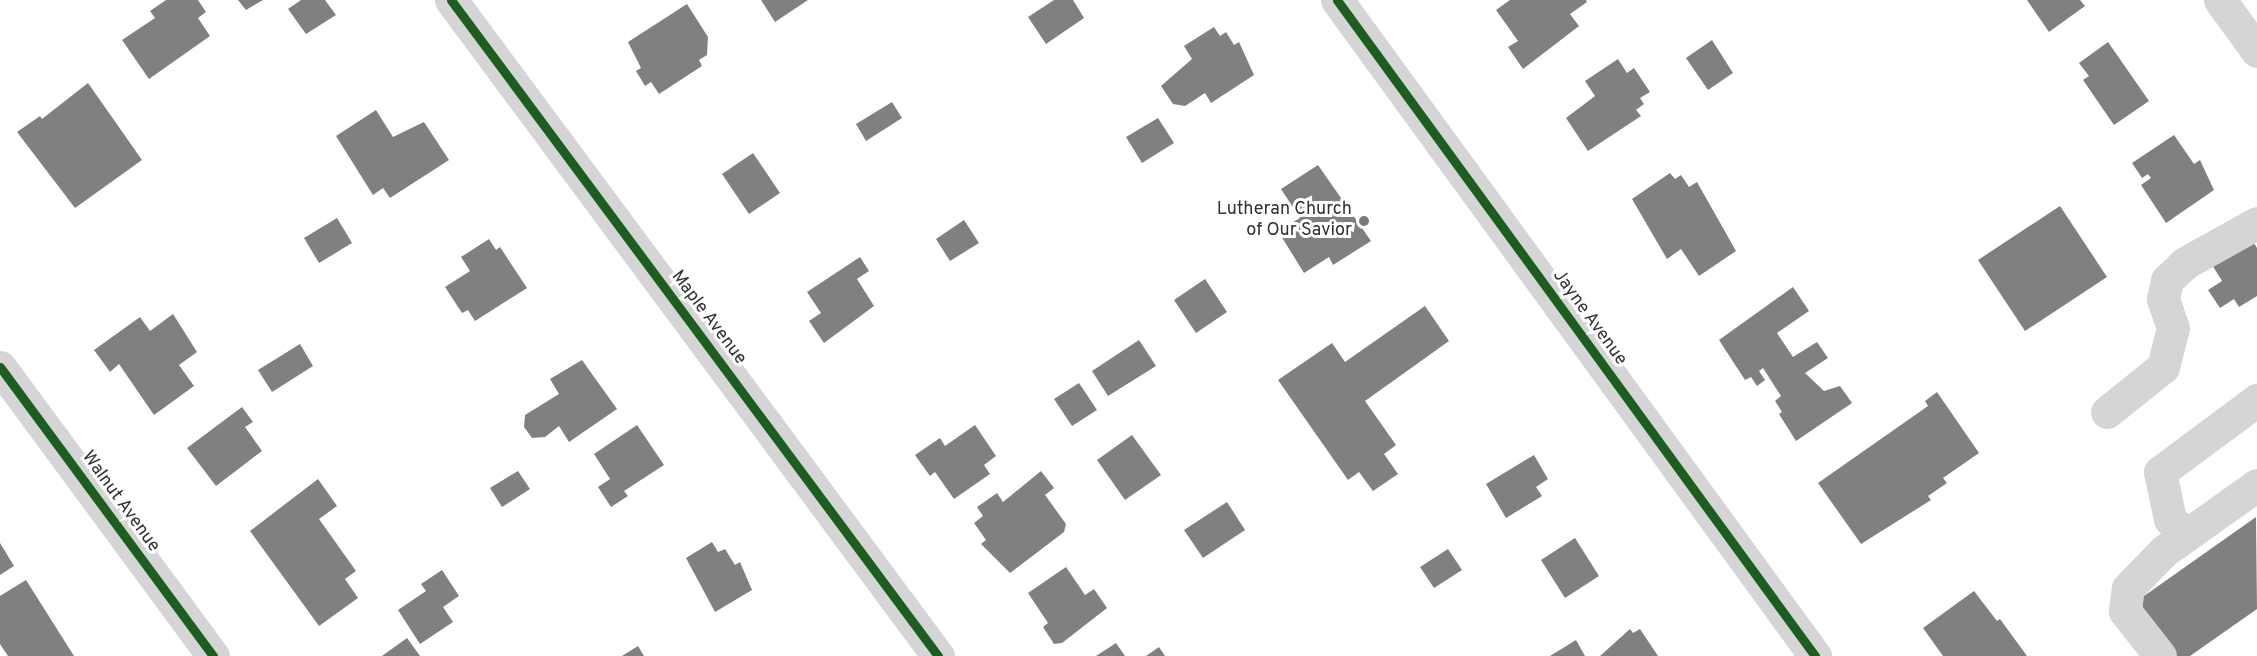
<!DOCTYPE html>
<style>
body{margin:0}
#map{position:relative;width:2257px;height:656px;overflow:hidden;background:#fff;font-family:Overpass,sans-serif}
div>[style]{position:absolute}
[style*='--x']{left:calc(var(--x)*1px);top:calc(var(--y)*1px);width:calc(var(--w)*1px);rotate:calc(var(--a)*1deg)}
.building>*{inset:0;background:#808080}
.minor>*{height:33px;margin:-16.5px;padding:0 16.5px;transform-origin:16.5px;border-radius:16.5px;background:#d5d5d5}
.cycleway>*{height:9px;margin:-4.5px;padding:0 4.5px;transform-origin:4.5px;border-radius:4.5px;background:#1b5e20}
.dots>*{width:16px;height:16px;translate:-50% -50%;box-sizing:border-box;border:3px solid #fff;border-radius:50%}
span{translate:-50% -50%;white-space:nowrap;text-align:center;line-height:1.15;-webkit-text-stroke:6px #fff;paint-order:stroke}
.poi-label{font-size:18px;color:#313131}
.right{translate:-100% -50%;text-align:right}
.street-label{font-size:18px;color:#313131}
</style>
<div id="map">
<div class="building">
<i style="clip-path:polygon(166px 0,198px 0,206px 12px,198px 18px,210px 36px,149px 79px,122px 40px,155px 18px,150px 11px)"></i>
<i style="clip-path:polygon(238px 0,263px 0,246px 10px)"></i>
<i style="clip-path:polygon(301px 0,325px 0,336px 15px,306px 34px,288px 9px)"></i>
<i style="clip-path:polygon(761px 0,808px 0,775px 22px)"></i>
<i style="clip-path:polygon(1054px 0,1073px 0,1084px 18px,1046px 44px,1028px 17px)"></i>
<i style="clip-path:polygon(1510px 0,1586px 0,1587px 2px,1570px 14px,1579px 26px,1523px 69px,1508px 47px,1518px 41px,1496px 10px)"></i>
<i style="clip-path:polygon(2027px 0,2080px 0,2085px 6px,2049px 32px)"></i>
<i style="clip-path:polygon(687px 4px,708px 37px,707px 55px,699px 60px,702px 66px,659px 94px,651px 82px,645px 86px,636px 71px,641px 68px,628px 42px)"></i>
<i style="clip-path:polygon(1214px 27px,1220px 36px,1226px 32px,1234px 45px,1239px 42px,1254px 75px,1211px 103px,1205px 93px,1185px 106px,1173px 104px,1161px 86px,1192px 59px,1184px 46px)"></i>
<i style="clip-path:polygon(1712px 40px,1733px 73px,1708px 90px,1686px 58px)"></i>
<i style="clip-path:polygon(2108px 42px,2149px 101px,2114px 125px,2083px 80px,2089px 76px,2079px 63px)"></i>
<i style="clip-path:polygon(1618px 59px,1627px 73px,1634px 68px,1650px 92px,1640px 98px,1644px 104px,1636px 110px,1641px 116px,1588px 151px,1566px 118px,1595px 96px,1585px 81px)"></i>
<i style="clip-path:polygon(88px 83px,142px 160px,75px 208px,17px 132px,40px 116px,42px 119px)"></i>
<i style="clip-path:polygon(892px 102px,902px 118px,866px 141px,856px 124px)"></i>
<i style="clip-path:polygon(376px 110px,393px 137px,424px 122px,449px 160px,390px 198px,383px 188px,373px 195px,336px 136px)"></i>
<i style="clip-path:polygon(1158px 118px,1174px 143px,1142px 163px,1126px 137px)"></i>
<i style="clip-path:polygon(2174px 135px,2194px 164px,2200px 160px,2214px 190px,2166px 223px,2141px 185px,2151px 178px,2148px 174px,2142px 178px,2132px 163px)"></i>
<i style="clip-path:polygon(753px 153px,780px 193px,749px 214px,722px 174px)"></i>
<i style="clip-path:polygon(1318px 165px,1371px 241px,1333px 265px,1329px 257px,1304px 273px,1278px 231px,1300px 218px,1281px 189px)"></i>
<i style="clip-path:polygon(1670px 173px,1675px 179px,1681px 175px,1689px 187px,1697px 182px,1736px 251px,1699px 276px,1681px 249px,1667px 259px,1632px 199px)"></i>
<i style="clip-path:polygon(2060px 206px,2107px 277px,2025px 331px,1978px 260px)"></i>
<i style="clip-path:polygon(337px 218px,352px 243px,319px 263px,304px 238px)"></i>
<i style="clip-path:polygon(964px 220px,979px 243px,950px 261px,936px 239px)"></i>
<i style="clip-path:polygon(2249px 235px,2257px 248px,2257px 296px,2239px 307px,2234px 299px,2220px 308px,2208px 290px,2222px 281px,2209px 260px)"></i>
<i style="clip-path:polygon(489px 239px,496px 250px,500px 247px,527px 288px,475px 321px,468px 310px,462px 313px,445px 287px,470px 271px,461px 257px)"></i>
<i style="clip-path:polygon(860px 257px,869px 271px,857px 279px,874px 306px,824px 343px,809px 321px,821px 313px,807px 292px)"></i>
<i style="clip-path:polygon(1205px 279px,1227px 312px,1196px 333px,1174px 300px)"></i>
<i style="clip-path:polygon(1793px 287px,1809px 311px,1777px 333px,1793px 357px,1817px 342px,1828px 358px,1805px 373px,1824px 391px,1840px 386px,1852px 403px,1796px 441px,1779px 414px,1782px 412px,1775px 401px,1781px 396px,1763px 368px,1759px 371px,1765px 380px,1757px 386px,1751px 377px,1745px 380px,1719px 340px)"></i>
<i style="clip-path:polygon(1425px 306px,1449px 341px,1365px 401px,1396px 445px,1384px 454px,1398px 474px,1373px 491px,1359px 472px,1348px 480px,1278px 380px,1332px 343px,1345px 362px)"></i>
<i style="clip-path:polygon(173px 314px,197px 352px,179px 365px,194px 386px,154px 415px,119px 364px,110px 372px,94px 350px,140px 317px,150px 331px)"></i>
<i style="clip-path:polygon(1139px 340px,1156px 366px,1108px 396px,1092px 371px)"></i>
<i style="clip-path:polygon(300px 344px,313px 366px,272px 392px,258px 370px)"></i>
<i style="clip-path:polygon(582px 360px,617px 409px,569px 442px,559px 426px,545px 437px,532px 438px,524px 427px,525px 415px,559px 394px,550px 379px)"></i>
<i style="clip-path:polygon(1079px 383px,1097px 410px,1072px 426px,1054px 399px)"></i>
<i style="clip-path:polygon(1937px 392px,1979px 453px,1943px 478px,1947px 483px,1928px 496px,1931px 500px,1861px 544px,1818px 483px,1928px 406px,1925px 401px)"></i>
<i style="clip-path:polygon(242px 407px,253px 422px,245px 427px,262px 451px,216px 486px,187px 448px)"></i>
<i style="clip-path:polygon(637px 425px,664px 465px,624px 491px,628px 496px,611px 507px,598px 487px,610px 479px,594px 454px)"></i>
<i style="clip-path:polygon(975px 425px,996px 456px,984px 465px,990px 474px,954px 499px,935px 472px,930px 476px,915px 455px,940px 438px,945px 446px)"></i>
<i style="clip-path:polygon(1132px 435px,1161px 475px,1125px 500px,1097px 460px)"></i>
<i style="clip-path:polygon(1534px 455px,1548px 479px,1536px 487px,1542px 496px,1506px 518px,1486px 484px)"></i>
<i style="clip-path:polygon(518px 471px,530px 489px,502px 507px,490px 488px)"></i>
<i style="clip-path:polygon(1041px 471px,1054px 488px,1045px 495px,1066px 524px,1064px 532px,1010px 573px,981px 544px,986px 540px,974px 523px,983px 516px,977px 507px,997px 493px,1003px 502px)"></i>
<i style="clip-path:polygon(318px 479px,337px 506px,319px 519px,356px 571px,345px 579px,358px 598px,319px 626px,250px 531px)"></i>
<i style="clip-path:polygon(1227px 502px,1245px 530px,1203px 558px,1184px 530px)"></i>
<i style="clip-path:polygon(2256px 517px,2257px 609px,2190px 656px,2176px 656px,2137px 601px)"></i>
<i style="clip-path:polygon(1575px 538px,1599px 576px,1565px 598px,1541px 560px)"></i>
<i style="clip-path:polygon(712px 542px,718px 552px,725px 549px,735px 565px,740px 562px,752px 590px,715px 612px,686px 558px)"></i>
<i style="clip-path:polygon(0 543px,14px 566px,0 575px)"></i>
<i style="clip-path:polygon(1448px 549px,1462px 570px,1434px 588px,1420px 567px)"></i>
<i style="clip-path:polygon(1066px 567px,1085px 595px,1094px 589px,1107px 608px,1062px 643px,1054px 644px,1043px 627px,1048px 623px,1028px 593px)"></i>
<i style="clip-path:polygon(442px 570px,459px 596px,443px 607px,453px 622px,420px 644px,398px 610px,426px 591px,421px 584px)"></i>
<i style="clip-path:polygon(26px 580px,74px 656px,8px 656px,0 644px,0 596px)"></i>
<i style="clip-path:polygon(1974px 591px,1997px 621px,2000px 619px,2027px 656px,1943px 656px,1923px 628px)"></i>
<i style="clip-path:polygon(1630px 629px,1633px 633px,1640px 629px,1658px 656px,1600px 656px)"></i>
<i style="clip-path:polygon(407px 638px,420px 656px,382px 656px)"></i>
<i style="clip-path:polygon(1576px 640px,1585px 656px,1550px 656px)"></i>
<i style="clip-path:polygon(1116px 643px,1125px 656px,1096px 656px)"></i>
<i style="clip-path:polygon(638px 646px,644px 656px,622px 656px)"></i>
<i style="clip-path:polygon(1159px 647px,1165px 656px,1146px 656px)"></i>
</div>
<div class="minor">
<i style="--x:451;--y:0;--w:817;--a:53.41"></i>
<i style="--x:1337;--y:0;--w:812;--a:53.92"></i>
<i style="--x:2220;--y:0;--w:63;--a:54"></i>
<i style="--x:0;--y:367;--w:359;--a:53.6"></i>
<i style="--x:2107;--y:412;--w:72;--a:-38.8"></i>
<i style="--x:2163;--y:367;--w:40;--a:-75.6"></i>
<i style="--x:2173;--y:328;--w:31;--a:-109"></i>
<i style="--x:2163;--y:299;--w:19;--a:-78"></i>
<i style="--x:2167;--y:280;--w:25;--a:-43"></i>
<i style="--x:2185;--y:263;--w:82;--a:-29.1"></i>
<i style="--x:2185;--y:535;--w:22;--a:-133"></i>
<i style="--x:2170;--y:519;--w:48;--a:-102"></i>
<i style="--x:2160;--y:472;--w:121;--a:-36.6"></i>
<i style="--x:2160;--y:656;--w:57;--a:-127.9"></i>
<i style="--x:2125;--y:611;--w:23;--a:-83"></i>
<i style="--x:2128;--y:588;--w:52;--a:-45.8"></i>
<i style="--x:2164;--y:551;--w:114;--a:-35.4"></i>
</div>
<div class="cycleway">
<i style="--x:451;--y:0;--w:817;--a:53.41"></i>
<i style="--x:1337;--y:0;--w:812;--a:53.92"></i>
<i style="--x:0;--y:367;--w:359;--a:53.6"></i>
</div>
<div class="dots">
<i style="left:1364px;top:221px;background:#797979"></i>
</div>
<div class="poi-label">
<span class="right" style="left:1352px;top:221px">Lutheran Church<br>of Our Savior</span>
</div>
<div class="street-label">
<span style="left:708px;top:318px;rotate:53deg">Maple Avenue</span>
<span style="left:1589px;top:318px;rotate:54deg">Jayne Avenue</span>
<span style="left:120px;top:502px;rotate:54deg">Walnut Avenue</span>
</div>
</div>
